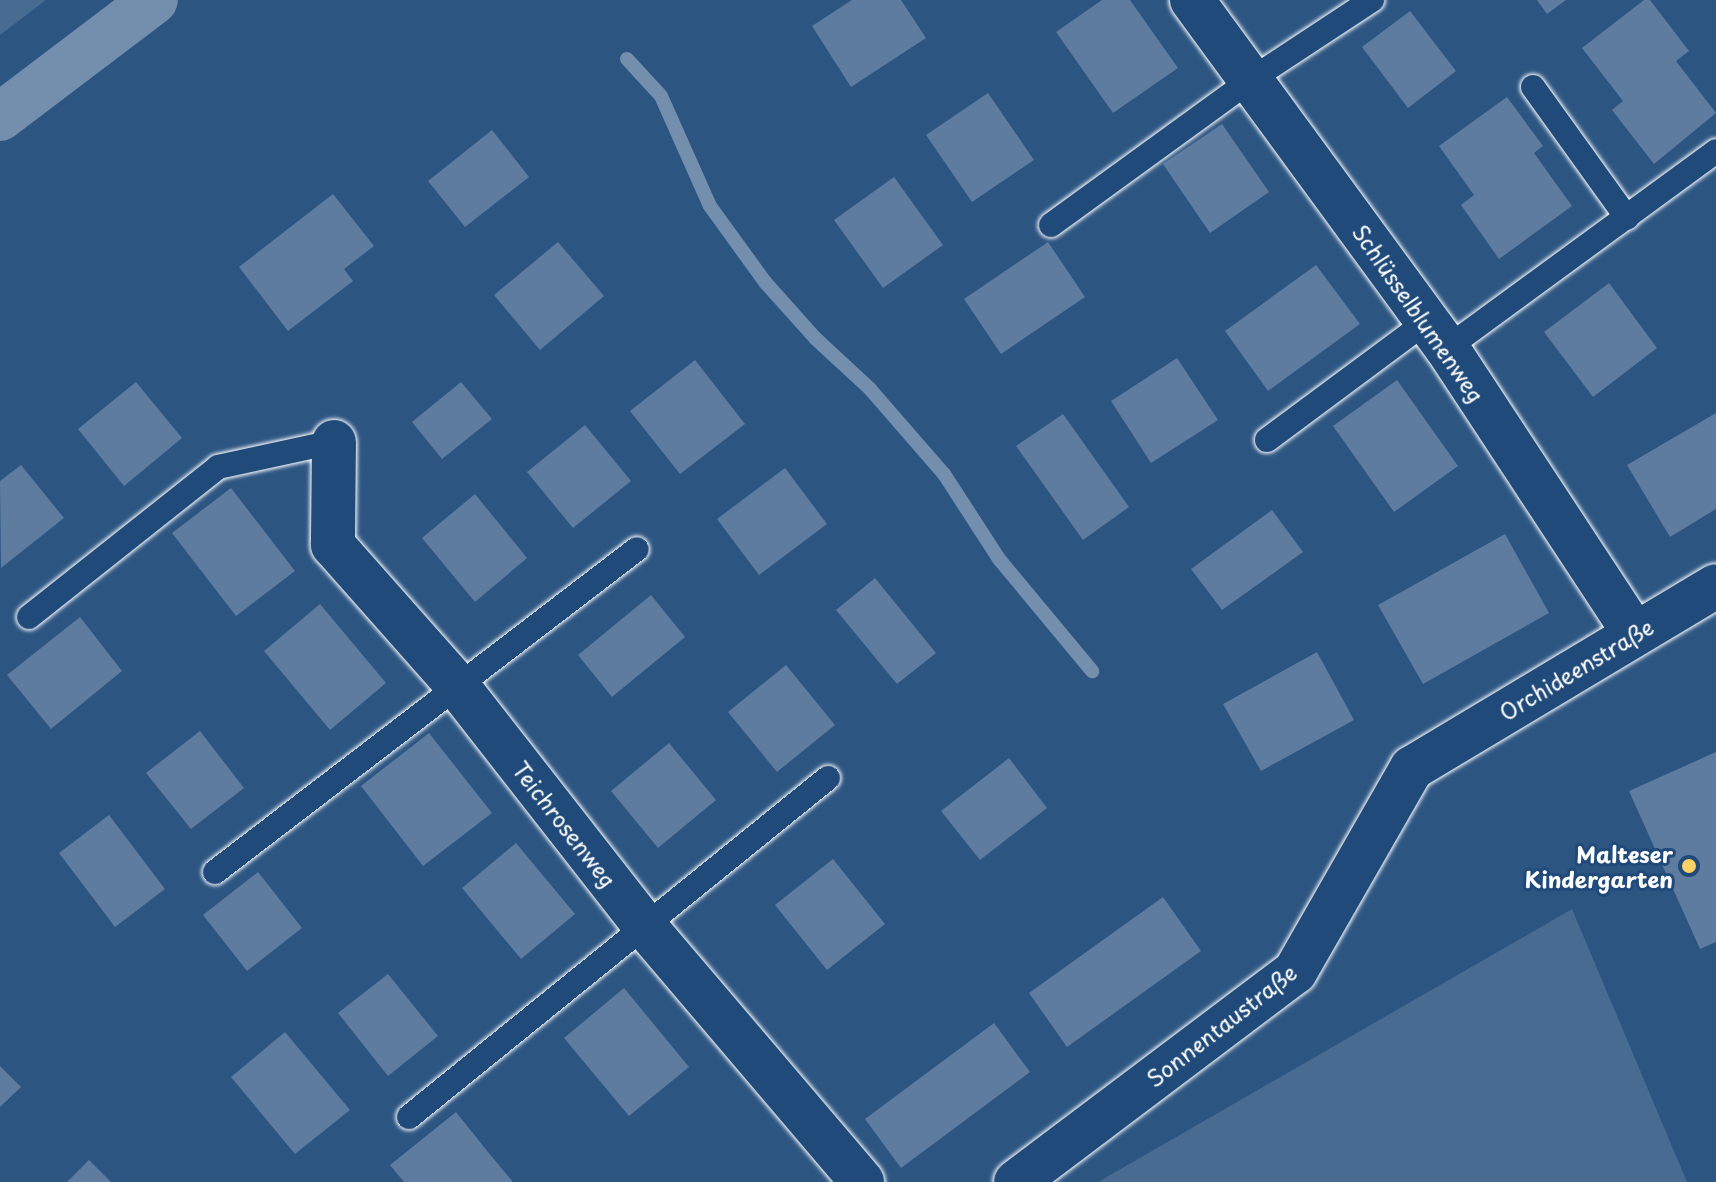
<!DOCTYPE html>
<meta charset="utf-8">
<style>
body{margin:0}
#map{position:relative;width:1716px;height:1182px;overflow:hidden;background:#2c5582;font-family:"Playpen Sans",sans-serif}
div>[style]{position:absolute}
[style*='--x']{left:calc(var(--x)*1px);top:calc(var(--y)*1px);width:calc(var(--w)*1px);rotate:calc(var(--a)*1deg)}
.green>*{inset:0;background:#486b92}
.stream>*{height:14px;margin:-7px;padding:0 7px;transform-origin:7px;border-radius:7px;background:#748fad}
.canal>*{height:48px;margin:-24px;padding:0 24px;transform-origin:24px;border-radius:24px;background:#748fad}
.building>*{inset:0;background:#5e7c9f}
.roads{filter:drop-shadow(0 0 2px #fff) drop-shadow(0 0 2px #fff)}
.service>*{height:24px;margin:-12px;padding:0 12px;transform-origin:12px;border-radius:12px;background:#1f4a7a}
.minor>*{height:44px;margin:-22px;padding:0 22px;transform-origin:22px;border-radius:22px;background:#1f4a7a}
.dots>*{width:22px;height:22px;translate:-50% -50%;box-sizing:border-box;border:4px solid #1f4a7a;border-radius:50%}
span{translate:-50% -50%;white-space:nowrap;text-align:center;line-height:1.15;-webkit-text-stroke:6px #1f4a7a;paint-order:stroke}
.street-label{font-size:22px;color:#fff}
.poi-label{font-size:22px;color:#fff;font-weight:700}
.right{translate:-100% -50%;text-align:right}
</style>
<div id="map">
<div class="green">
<i style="clip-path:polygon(0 0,46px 0,0 35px)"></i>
<i style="clip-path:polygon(1572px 909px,1687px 1182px,1099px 1182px,1105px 1178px)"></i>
</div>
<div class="stream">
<i style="--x:627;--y:59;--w:50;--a:47.4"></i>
<i style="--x:661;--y:96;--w:120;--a:66"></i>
<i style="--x:710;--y:206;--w:94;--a:54.1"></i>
<i style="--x:765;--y:282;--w:75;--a:48.2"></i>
<i style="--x:815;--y:338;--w:75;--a:42.8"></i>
<i style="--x:870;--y:389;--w:113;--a:49"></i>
<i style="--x:944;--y:474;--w:101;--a:57.1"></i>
<i style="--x:999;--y:559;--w:146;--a:50.3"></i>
</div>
<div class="canal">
<i style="--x:0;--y:117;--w:193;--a:-37.2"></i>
</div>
<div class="building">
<i style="clip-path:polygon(852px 0,901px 0,926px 38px,851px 87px,812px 26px)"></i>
<i style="clip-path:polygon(1102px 0,1130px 0,1178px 68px,1113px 113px,1056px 32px)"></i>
<i style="clip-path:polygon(1537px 0,1566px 0,1547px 14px)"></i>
<i style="clip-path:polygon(1644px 0,1650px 0,1689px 51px,1676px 61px,1716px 113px,1654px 164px,1612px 110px,1623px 101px,1582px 48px)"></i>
<i style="clip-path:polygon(1410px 11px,1456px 71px,1408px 108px,1362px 47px)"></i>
<i style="clip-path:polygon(988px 93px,1034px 160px,972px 202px,926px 135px)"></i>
<i style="clip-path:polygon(1507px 97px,1543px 146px,1534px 153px,1572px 206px,1499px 259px,1461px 205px,1474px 195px,1439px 146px)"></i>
<i style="clip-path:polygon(1222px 124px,1269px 192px,1210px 233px,1163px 164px)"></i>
<i style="clip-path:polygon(492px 130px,529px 177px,465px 227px,428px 181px)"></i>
<i style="clip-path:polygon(894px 177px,943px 245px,883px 288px,834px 220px)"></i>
<i style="clip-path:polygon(333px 194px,374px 246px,344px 269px,353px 281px,288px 331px,239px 267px)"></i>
<i style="clip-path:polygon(558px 242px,604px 296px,540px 350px,494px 295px)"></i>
<i style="clip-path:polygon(1048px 242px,1085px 297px,1001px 354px,964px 299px)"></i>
<i style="clip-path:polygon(1316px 265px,1360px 324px,1268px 391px,1225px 331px)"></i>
<i style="clip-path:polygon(1609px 283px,1657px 348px,1593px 397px,1544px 332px)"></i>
<i style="clip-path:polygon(1177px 358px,1218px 420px,1151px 463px,1111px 401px)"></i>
<i style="clip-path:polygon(695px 360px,745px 424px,680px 474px,630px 411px)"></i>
<i style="clip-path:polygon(1397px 380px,1458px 466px,1394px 512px,1333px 426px)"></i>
<i style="clip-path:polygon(136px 382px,182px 438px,124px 486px,78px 429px)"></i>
<i style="clip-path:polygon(461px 382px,492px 419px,442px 459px,412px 422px)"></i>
<i style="clip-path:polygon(1716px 413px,1716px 509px,1670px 537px,1627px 465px)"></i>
<i style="clip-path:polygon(1063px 414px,1129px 507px,1083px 540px,1016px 446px)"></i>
<i style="clip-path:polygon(585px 425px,631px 481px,573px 528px,527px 472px)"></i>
<i style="clip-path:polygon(21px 465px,64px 518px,1px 568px,0 481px)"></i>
<i style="clip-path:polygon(785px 468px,827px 524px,759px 575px,717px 519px)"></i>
<i style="clip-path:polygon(231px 488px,295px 571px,236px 616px,172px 533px)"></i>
<i style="clip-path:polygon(475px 494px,527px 558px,475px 602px,422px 538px)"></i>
<i style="clip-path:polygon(1272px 510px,1303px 552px,1222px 610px,1191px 569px)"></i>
<i style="clip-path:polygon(1505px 534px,1549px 613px,1423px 684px,1378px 605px)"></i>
<i style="clip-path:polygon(875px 578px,936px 653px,897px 684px,836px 610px)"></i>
<i style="clip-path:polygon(651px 595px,685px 637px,612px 697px,578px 655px)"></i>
<i style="clip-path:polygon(320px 604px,386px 683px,330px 730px,264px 651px)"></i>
<i style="clip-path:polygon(80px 617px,122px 671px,51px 729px,7px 675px)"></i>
<i style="clip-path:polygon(1317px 652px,1354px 720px,1261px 771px,1223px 704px)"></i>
<i style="clip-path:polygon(786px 665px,835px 725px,777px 772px,728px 712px)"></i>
<i style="clip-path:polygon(200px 731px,244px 788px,191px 829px,146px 773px)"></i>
<i style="clip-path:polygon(429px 733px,492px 813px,423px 866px,361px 786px)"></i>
<i style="clip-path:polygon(669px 743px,716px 800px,658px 848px,611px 791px)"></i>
<i style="clip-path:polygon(1716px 752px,1716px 942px,1700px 949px,1629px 791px)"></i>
<i style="clip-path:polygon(1009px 758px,1047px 808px,980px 860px,941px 811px)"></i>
<i style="clip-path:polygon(109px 815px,165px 889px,115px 927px,59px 853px)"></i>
<i style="clip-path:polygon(516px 843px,575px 914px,521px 959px,462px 888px)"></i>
<i style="clip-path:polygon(833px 859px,885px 924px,827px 970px,775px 905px)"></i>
<i style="clip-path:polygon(258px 872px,302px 928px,247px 971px,203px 915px)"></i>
<i style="clip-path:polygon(1163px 897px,1201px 951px,1067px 1047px,1029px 993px)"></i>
<i style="clip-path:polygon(388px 974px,438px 1036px,388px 1076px,338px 1013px)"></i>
<i style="clip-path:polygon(624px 988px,689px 1067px,629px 1116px,564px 1038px)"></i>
<i style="clip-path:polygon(994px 1023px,1030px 1072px,901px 1168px,865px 1119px)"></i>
<i style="clip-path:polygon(285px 1032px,350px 1110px,295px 1154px,231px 1077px)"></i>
<i style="clip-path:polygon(0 1066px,21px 1087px,0 1107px)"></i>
<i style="clip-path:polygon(456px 1112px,488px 1152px,513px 1182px,404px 1182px,390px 1165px)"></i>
<i style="clip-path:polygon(89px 1160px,111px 1182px,67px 1182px)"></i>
</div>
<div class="roads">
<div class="service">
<i style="--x:1533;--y:87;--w:161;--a:54.3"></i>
<i style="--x:1051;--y:225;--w:248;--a:-36"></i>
<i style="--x:1252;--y:79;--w:144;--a:-33.4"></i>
<i style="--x:1447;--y:348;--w:333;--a:-36.2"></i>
<i style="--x:1267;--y:440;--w:199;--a:-36.6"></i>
<i style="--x:29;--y:617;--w:241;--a:-38.4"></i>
<i style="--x:218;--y:467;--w:119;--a:-12.2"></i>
<i style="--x:215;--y:872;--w:531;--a:-37.43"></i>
<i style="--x:409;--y:1117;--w:539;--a:-38.98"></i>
</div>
<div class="minor">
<i style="--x:1192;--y:0;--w:431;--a:53.8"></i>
<i style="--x:1447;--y:348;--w:342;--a:56.7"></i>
<i style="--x:334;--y:442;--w:103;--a:90.6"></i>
<i style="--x:333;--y:545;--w:184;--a:48.5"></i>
<i style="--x:455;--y:683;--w:312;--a:52"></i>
<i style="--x:647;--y:929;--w:332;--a:49.6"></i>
<i style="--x:1016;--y:1182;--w:349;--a:-37"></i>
<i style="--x:1295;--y:972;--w:235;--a:-60.2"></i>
<i style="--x:1412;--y:768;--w:354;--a:-30.9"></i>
</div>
</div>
<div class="dots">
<i style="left:1689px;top:866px;background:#ffd166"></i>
</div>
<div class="street-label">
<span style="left:1419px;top:313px;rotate:55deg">Schlüsselblumenweg</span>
<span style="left:1576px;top:669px;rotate:-31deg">Orchideenstraße</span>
<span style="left:565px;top:824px;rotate:52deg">Teichrosenweg</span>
<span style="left:1221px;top:1025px;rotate:-38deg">Sonnentaustraße</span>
</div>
<div class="poi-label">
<span class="right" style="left:1673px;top:866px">Malteser<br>Kindergarten</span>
</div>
</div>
